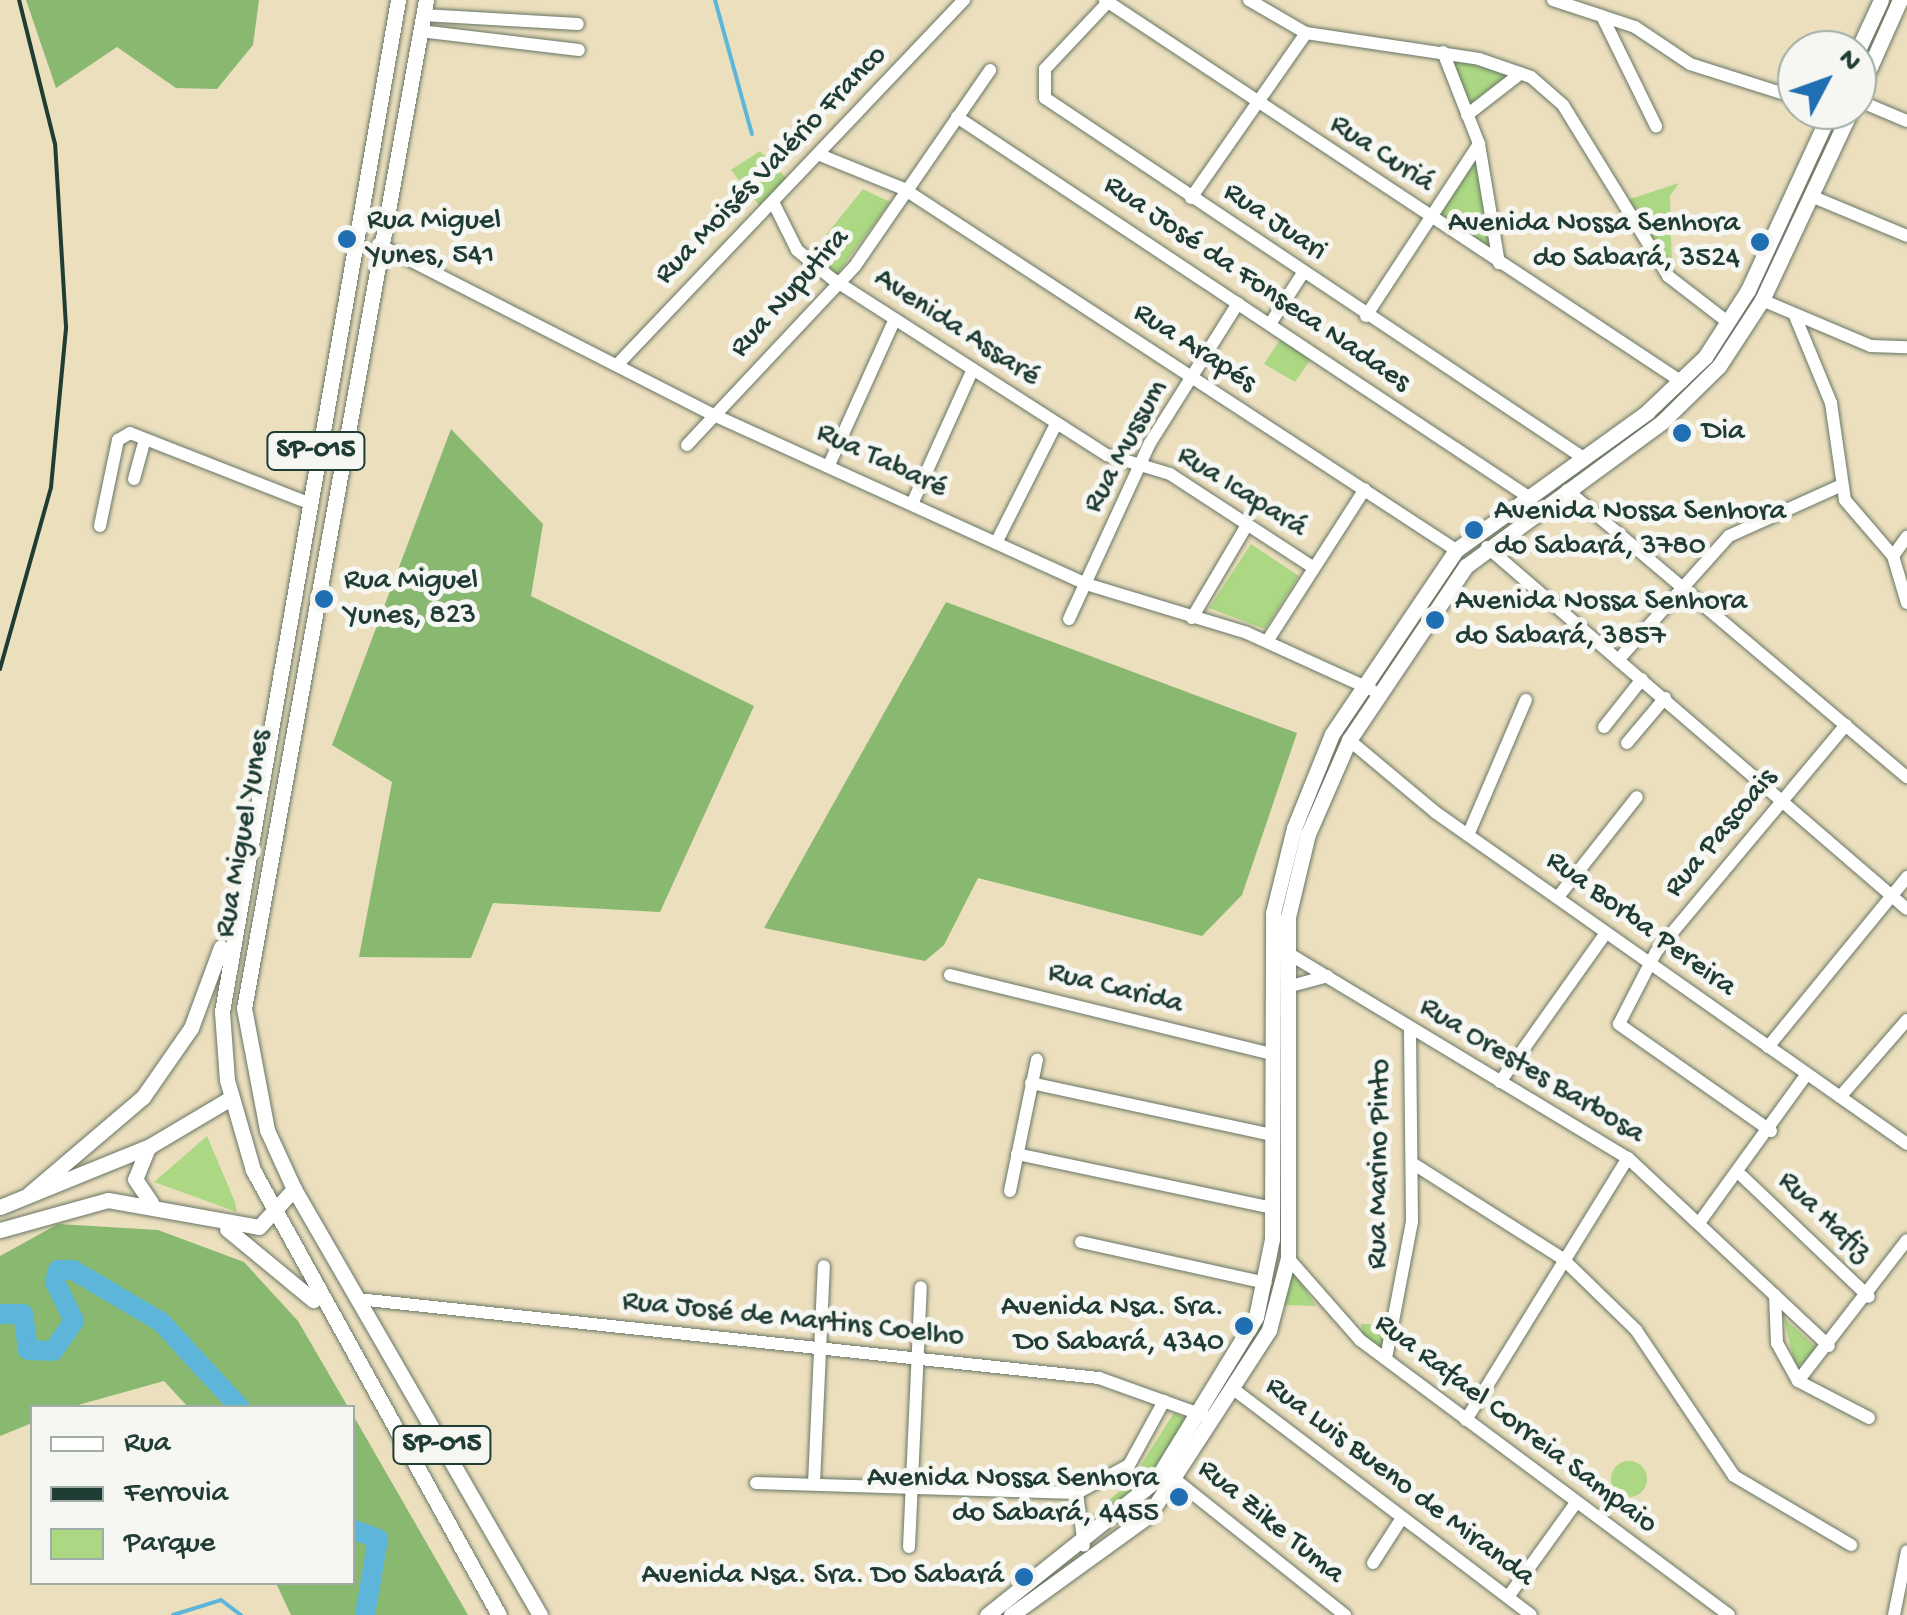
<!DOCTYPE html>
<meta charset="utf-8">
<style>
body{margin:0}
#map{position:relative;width:1907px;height:1615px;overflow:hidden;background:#ecdfbe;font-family:"Gochi Hand",sans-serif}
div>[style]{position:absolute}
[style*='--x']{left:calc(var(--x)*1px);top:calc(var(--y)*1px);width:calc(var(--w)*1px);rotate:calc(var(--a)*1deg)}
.green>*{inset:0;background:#acd783}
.round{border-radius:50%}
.forest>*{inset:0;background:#89b871}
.stream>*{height:4px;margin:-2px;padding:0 2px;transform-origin:2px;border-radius:2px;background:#5db6da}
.river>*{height:20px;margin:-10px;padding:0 10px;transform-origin:10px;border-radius:10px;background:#5db6da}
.roads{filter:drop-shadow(0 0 2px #677664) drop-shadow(0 0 2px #677664)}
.minor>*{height:12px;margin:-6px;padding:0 6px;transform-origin:6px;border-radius:6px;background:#fff}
.major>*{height:15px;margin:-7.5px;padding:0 7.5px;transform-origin:7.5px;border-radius:7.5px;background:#fff}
.rail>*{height:4px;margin:-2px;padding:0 2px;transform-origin:2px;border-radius:2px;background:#1f3d34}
.dots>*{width:28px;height:28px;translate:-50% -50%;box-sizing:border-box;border:5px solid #f6f6f2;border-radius:50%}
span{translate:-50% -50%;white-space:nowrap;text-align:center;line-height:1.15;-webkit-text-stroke:10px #f6f6f2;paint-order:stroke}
.shield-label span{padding:2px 8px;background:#f6f6f2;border:2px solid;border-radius:8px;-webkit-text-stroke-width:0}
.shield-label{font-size:28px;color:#1f3d34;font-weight:700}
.street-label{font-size:30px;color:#1f3d34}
.poi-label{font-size:30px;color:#1f3d34}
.left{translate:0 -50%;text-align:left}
.right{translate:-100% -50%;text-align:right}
.legend{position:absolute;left:30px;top:1405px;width:325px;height:180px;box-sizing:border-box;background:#f6f6f2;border:2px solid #a0aca6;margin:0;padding:12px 18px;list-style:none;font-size:30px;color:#1f3d34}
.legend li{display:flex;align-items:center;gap:20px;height:50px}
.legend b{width:50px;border:2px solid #a0aca6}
.north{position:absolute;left:1777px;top:30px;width:100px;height:100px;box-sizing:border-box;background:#f6f6f2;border:2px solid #a0aca6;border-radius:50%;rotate:49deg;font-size:28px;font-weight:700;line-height:40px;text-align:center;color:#1f3d34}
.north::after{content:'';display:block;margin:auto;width:35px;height:45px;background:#1f6fb2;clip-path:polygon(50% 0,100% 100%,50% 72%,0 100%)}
</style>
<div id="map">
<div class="green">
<i style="clip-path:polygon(1449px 58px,1478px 63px,1515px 76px,1469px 109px)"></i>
<i style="clip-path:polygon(760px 151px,790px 182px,763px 210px,731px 170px)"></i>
<i style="clip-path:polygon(1478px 155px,1494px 254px,1436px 217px)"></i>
<i style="clip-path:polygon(1679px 183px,1670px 196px,1672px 269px,1624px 201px)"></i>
<i style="clip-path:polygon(863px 189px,890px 202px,836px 276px,809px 256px)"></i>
<i style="clip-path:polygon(1280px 340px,1311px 359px,1295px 382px,1264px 364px)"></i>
<i style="clip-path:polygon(1251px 544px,1299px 576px,1265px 629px,1209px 608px)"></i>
<i style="clip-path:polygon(207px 1136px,235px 1202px,237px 1212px,154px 1182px)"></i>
<i style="clip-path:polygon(1292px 1269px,1316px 1306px,1285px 1305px)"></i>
<i style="clip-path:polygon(1784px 1318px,1820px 1351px,1809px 1362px,1795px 1366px)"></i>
<i style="clip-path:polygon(1361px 1324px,1385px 1324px,1383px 1354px,1363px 1340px)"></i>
<i style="clip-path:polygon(1174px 1413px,1193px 1422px,1152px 1479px,1092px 1531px,1089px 1517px,1130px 1482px)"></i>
<i class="round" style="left:1611px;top:1461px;width:36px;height:36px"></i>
</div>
<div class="forest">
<i style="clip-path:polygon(26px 0,259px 0,253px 45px,217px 89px,176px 88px,117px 47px,56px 88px)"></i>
<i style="clip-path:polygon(451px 429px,543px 524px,531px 596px,754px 706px,660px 912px,493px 903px,471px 958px,359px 957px,392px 782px,332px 745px)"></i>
<i style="clip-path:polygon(946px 602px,1297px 733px,1242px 895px,1202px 936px,978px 878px,944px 945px,925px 961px,764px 928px)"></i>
<i style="clip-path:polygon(58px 1224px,158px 1230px,244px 1262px,298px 1321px,348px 1407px,188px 1407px,164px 1381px,71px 1407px,32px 1408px,32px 1423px,0 1436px,0 1256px)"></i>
<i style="clip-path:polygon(353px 1415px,468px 1615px,291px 1615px,276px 1583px,352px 1582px)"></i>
</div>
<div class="stream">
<i style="--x:715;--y:0;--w:139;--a:74.6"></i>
<i style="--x:173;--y:1615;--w:50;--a:-17.4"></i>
<i style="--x:221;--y:1600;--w:25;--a:37"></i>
</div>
<div class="river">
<i style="--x:0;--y:1314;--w:23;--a:0"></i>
<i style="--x:23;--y:1314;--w:36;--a:82"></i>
<i style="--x:28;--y:1350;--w:25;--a:2"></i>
<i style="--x:53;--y:1351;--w:37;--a:-55"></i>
<i style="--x:74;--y:1321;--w:43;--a:-116"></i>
<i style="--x:55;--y:1282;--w:12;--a:-76"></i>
<i style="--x:58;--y:1270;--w:15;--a:0"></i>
<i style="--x:73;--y:1270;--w:102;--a:30.6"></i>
<i style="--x:161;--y:1322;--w:117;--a:47.4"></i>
<i style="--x:352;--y:1529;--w:28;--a:21"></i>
<i style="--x:378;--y:1539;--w:77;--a:99.7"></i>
</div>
<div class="roads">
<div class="minor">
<i style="--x:1105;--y:0;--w:692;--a:33.51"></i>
<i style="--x:1110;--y:0;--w:95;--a:133.3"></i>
<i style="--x:1045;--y:69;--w:29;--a:90"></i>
<i style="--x:1045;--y:98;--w:646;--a:33.76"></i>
<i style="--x:1249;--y:0;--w:66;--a:30.1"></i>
<i style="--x:1306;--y:33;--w:175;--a:8.5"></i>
<i style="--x:1479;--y:59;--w:55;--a:19.1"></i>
<i style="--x:1531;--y:77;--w:43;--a:41.2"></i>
<i style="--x:1563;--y:105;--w:201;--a:58.4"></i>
<i style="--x:1668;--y:276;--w:77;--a:37.6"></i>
<i style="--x:1553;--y:0;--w:86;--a:18.2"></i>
<i style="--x:1635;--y:27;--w:66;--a:33.9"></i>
<i style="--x:1690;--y:64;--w:112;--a:17.6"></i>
<i style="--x:423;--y:15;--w:155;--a:3.3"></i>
<i style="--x:1602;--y:16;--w:123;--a:63.9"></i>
<i style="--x:420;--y:31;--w:160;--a:6.8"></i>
<i style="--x:1443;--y:52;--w:99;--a:68.6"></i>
<i style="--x:1479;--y:144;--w:121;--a:80.5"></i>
<i style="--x:1857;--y:100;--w:54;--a:22.8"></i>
<i style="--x:1467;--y:115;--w:68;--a:-37.9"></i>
<i style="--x:957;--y:117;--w:685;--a:33.62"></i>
<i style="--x:820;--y:155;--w:91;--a:22"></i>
<i style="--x:904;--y:189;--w:660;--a:33.18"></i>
<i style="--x:1811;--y:196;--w:104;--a:22.6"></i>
<i style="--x:1191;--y:198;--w:201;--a:-55.1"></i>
<i style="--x:773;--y:202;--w:54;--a:63.4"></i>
<i style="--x:797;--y:250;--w:44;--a:39.5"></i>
<i style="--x:831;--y:278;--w:328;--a:32.7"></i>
<i style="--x:1107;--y:455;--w:66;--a:16.8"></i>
<i style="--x:1170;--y:474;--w:172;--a:33.1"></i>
<i style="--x:378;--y:244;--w:379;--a:27"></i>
<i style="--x:716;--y:416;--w:406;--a:24.4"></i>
<i style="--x:1086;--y:584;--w:168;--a:16.9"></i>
<i style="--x:1247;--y:633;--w:137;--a:24.5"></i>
<i style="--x:1762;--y:300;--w:118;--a:22.9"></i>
<i style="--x:1871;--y:346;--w:36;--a:2"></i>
<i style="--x:1366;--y:316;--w:206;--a:-56.7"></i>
<i style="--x:1795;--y:316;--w:94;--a:67.5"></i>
<i style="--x:1831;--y:403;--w:98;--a:81.8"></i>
<i style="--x:1845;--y:500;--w:74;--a:49.4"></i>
<i style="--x:1893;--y:556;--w:49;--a:73.4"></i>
<i style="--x:1270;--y:324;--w:61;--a:-57.1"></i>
<i style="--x:617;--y:365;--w:504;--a:-46.45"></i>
<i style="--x:687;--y:445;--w:245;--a:-46.8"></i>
<i style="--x:855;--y:266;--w:238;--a:-55.4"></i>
<i style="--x:829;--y:465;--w:160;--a:-65.7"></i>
<i style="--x:134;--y:479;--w:41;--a:-74.6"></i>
<i style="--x:1567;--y:490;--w:445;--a:40.2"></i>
<i style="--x:912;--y:504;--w:148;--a:-65.7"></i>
<i style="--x:100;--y:526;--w:88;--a:-78.2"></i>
<i style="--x:118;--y:440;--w:14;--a:-30"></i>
<i style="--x:130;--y:433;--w:189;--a:21.4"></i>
<i style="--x:996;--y:543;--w:133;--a:-63.2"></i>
<i style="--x:1487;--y:547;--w:554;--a:40.76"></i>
<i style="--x:1893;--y:556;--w:24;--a:-54"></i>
<i style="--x:1192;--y:618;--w:108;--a:-59.4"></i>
<i style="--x:1069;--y:619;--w:194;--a:-65.3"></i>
<i style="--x:1150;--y:443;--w:165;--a:-57.8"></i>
<i style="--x:1268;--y:640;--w:179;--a:-57.3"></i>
<i style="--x:1619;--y:659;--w:165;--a:-48.2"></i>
<i style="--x:1729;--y:536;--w:124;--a:-24.3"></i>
<i style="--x:1604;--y:727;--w:61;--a:-51.6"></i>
<i style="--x:1349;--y:740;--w:112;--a:39.9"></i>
<i style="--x:1435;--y:812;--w:577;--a:35.12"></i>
<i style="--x:1627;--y:743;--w:59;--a:-49.8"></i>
<i style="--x:1468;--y:835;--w:147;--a:-66.8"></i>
<i style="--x:1558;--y:897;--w:127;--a:-51.7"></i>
<i style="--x:1286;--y:952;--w:399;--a:31.1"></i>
<i style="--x:1628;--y:1158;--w:275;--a:43.1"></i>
<i style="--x:950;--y:975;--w:327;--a:13.8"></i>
<i style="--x:1287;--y:987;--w:42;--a:-15"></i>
<i style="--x:1768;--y:1047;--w:220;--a:-50.7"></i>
<i style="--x:1500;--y:1082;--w:183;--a:-54.6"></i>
<i style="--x:1031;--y:1083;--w:246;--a:12.2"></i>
<i style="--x:1840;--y:1097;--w:102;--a:-49"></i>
<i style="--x:1771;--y:1131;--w:186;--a:-144.9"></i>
<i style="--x:1619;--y:1024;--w:81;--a:-62.8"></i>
<i style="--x:1656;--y:952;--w:296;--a:-50.1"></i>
<i style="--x:1017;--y:1154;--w:262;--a:11.9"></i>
<i style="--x:1412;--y:1163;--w:179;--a:32.4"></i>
<i style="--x:1563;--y:1259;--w:102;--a:44.2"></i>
<i style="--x:1636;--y:1330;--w:176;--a:56.1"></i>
<i style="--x:1734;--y:1476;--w:136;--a:30.5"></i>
<i style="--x:1742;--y:1176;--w:175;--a:43.6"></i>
<i style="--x:1010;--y:1191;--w:134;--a:-78.4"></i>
<i style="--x:1699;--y:1223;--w:184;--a:-54.1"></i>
<i style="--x:1081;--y:1242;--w:189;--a:12.5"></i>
<i style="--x:1288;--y:1258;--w:109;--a:48.7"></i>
<i style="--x:1360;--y:1340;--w:460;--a:36.7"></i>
<i style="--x:1775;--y:1295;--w:48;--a:87.6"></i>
<i style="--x:1777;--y:1343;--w:43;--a:61.1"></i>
<i style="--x:1798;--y:1381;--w:80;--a:27.5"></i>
<i style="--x:358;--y:1299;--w:745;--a:6.09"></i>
<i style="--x:1099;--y:1378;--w:113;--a:19.7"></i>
<i style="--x:1386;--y:1358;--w:138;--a:-79.2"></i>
<i style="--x:1412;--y:1222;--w:194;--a:-90.6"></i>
<i style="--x:1798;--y:1381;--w:178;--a:-52.3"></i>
<i style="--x:1236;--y:1391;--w:370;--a:37.2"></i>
<i style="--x:1466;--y:1420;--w:308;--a:-58.3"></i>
<i style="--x:1167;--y:1473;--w:228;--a:38.6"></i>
<i style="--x:756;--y:1483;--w:321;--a:1.8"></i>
<i style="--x:1077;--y:1493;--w:59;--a:-28.3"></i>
<i style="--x:1129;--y:1465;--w:73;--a:-61.3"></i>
<i style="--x:814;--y:1483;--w:217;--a:-87.4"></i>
<i style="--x:1077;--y:1493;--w:53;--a:82.5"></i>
<i style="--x:909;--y:1547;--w:260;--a:-87.4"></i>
<i style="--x:1373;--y:1563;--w:54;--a:-57.2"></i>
<i style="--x:1508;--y:1597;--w:115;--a:-54.2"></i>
<i style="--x:1894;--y:1615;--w:65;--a:-78.5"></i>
</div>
<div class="major">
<i style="--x:398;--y:0;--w:1027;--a:99.87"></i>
<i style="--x:222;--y:1012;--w:68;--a:85.8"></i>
<i style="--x:227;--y:1080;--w:94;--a:73.9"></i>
<i style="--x:253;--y:1170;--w:508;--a:61.07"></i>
<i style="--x:426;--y:0;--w:1024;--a:100.23"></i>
<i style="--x:244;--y:1008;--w:124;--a:79.3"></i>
<i style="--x:267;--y:1130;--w:65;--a:65.4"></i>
<i style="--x:294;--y:1189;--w:492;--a:60"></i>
<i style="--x:1857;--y:52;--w:57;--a:-65.2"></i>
<i style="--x:1857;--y:96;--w:105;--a:-65.9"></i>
<i style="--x:147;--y:1150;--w:31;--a:112"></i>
<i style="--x:135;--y:1179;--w:29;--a:56"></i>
<i style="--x:29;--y:1194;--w:150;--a:-40.4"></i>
<i style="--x:143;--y:1097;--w:84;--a:-55.2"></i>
<i style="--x:191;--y:1028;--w:86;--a:-69.7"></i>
<i style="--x:0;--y:1207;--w:162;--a:-22.1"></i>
<i style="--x:150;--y:1146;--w:94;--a:-30.7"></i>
<i style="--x:227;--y:1229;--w:112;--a:39.5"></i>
<i style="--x:0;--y:1230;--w:112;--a:-15.5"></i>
<i style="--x:108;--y:1200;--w:153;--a:10.1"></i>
<i style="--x:259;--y:1227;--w:52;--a:-47.4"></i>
<i style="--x:987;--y:1615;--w:216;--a:-38.6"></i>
<i style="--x:1156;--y:1480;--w:191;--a:-58.5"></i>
<i style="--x:1256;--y:1317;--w:80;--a:-78.4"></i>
<i style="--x:1272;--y:1239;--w:326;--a:-89.8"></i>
<i style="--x:1273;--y:913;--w:88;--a:-76.1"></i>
<i style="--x:1294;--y:828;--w:101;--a:-68"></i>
<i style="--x:1332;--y:734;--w:222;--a:-56"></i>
<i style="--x:1456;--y:550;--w:236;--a:-35.8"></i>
<i style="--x:1647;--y:412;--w:80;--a:-43.5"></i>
<i style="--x:1705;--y:357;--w:80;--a:-57.3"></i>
<i style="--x:1748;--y:290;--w:198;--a:-65.2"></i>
<i style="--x:1011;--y:1615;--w:170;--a:-35.9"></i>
<i style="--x:1149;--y:1515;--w:221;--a:-57"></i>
<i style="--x:1269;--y:1330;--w:74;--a:-75.2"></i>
<i style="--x:1288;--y:1258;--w:341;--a:-90"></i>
<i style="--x:1288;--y:917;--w:85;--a:-76.5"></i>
<i style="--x:1308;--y:834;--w:103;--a:-66.4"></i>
<i style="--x:1349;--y:740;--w:210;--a:-56.1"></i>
<i style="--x:1466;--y:566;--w:243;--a:-36.3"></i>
<i style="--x:1662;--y:422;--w:80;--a:-44.5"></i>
<i style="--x:1719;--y:366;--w:79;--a:-56.9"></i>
<i style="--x:1762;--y:300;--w:210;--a:-64.9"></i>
</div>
</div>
<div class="rail">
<i style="--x:0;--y:669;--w:189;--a:-74.3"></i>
<i style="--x:51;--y:487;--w:161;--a:-84.6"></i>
<i style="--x:66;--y:327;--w:183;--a:-93.4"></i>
<i style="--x:55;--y:144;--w:148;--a:-104"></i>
</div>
<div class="dots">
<i style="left:347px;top:239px;background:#1f6fb2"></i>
<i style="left:1760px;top:242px;background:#1f6fb2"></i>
<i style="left:1682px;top:433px;background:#1f6fb2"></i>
<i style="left:1474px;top:530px;background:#1f6fb2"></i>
<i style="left:324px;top:599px;background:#1f6fb2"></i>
<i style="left:1435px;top:620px;background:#1f6fb2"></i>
<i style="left:1244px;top:1326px;background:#1f6fb2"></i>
<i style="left:1179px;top:1497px;background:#1f6fb2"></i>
<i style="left:1024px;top:1577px;background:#1f6fb2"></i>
</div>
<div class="shield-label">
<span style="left:316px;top:451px">SP-015</span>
<span style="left:442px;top:1445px">SP-015</span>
</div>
<div class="street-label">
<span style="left:1381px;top:155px;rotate:33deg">Rua Curiá</span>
<span style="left:772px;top:166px;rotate:-46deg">Rua Moisés Valério Franco</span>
<span style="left:1274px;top:223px;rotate:34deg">Rua Juari</span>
<span style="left:1256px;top:285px;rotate:34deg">Rua José da Fonseca Nadaes</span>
<span style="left:791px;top:294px;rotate:-48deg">Rua Nuputira</span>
<span style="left:956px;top:329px;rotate:33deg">Avenida Assaré</span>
<span style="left:1194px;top:349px;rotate:33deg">Rua Arapés</span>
<span style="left:1127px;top:447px;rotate:-62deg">Rua Mussum</span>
<span style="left:881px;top:462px;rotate:25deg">Rua Tabaré</span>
<span style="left:1241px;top:493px;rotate:32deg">Rua Icapará</span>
<span style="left:245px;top:834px;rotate:-80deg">Rua Miguel Yunes</span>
<span style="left:1722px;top:834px;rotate:-50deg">Rua Pascoais</span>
<span style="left:1640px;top:925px;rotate:36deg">Rua Borba Pereira</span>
<span style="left:1115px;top:990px;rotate:14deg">Rua Carida</span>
<span style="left:1531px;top:1072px;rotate:31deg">Rua Orestes Barbosa</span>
<span style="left:1381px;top:1164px;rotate:-89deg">Rua Marino Pinto</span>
<span style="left:1823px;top:1218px;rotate:44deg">Rua Hafiz</span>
<span style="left:793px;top:1321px;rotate:6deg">Rua José de Martins Coelho</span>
<span style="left:1515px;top:1425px;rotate:37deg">Rua Rafael Correia Sampaio</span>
<span style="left:1399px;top:1483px;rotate:37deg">Rua Luis Bueno de Miranda</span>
<span style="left:1270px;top:1523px;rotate:39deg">Rua Zike Tuma</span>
</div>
<div class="poi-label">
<span class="left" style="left:367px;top:239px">Rua Miguel<br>Yunes, 541</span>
<span class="right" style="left:1740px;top:242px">Avenida Nossa Senhora<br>do Sabará, 3524</span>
<span class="left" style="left:1702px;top:433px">Dia</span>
<span class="left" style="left:1494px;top:530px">Avenida Nossa Senhora<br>do Sabará, 3780</span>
<span class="left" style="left:344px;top:599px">Rua Miguel<br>Yunes, 823</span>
<span class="left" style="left:1455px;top:620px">Avenida Nossa Senhora<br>do Sabará, 3857</span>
<span class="right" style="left:1224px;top:1326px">Avenida Nsa. Sra.<br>Do Sabará, 4340</span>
<span class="right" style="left:1159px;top:1497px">Avenida Nossa Senhora<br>do Sabará, 4455</span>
<span class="right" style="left:1004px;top:1577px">Avenida Nsa. Sra. Do Sabará</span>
</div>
<ul class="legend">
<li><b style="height:12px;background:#fff"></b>Rua</li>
<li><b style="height:12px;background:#1f3d34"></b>Ferrovia</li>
<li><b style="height:28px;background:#acd783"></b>Parque</li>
</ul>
<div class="north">N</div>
</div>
